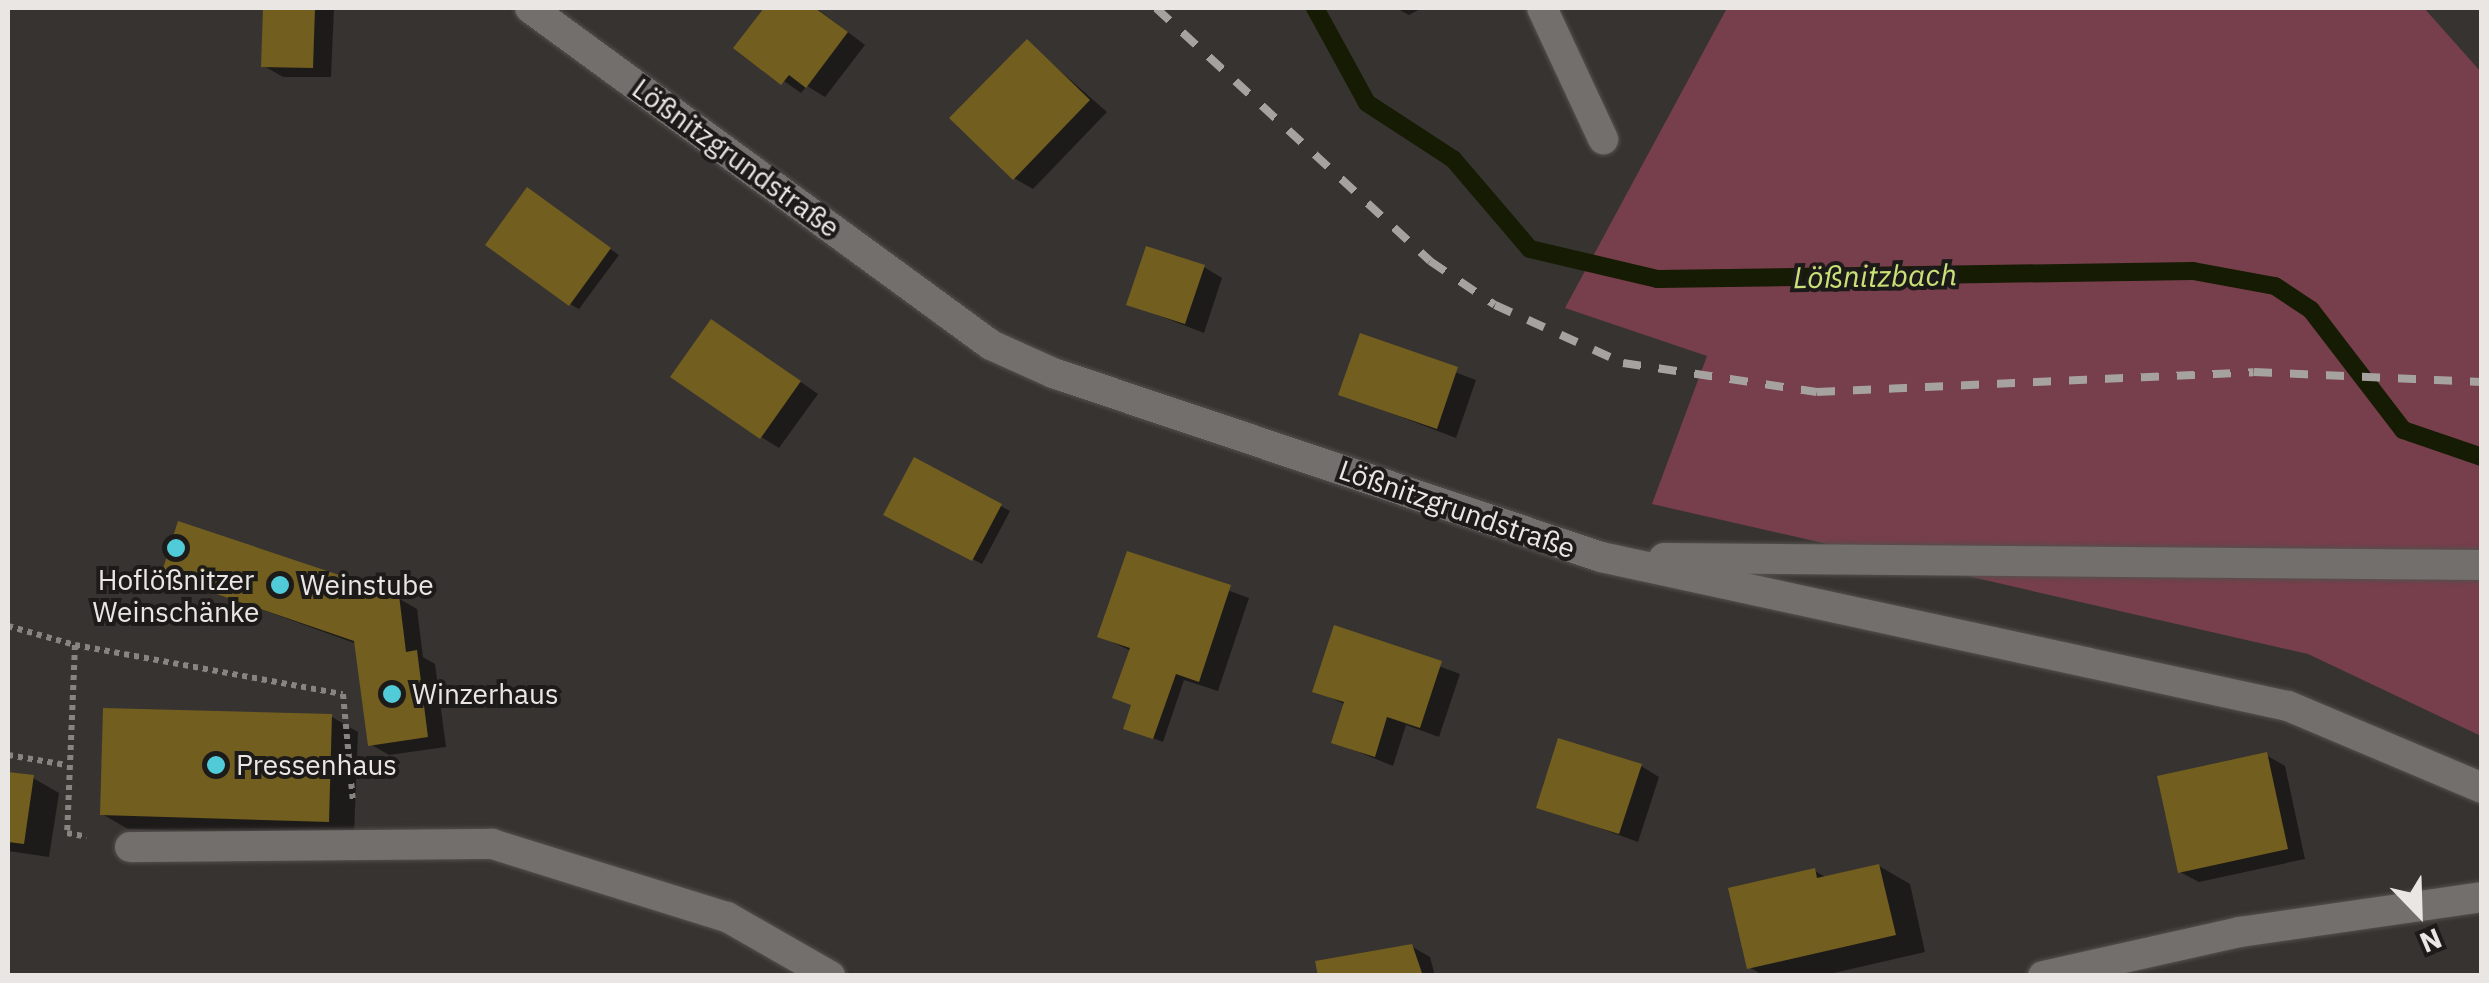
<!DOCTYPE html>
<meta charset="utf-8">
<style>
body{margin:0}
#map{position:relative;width:2489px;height:983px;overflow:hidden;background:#373330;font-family:"IBM Plex Sans",sans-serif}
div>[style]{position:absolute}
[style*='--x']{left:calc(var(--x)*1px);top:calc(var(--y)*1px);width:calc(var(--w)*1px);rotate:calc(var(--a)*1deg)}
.green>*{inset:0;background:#763f4b}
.shadow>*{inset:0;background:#0007}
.stream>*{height:18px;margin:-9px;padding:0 9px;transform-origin:9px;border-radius:9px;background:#161b03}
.building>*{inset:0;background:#725e1f}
.path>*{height:6px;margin-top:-3px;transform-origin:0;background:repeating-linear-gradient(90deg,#888482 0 5px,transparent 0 10px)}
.roads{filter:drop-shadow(0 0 2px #53504d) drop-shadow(0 0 2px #53504d)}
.minor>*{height:30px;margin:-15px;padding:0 15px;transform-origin:15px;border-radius:15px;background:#736f6c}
.rail>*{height:8px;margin-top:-4px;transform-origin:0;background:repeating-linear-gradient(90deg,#a6a2a0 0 18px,transparent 0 36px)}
.dots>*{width:28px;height:28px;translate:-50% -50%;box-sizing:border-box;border:5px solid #1d1b1a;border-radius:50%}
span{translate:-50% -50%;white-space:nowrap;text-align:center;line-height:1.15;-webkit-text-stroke:8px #1d1b1a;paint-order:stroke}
.street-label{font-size:28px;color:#e9e6e4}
.poi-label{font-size:28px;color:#e9e6e4}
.left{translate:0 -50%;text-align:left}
.water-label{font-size:30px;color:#c9e176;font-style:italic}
.frame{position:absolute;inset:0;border:10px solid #e9e6e4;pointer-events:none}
.north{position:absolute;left:2369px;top:863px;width:100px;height:100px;-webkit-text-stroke:8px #1d1b1a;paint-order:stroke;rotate:157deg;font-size:28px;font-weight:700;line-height:40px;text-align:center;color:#e9e6e4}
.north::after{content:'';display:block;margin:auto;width:35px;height:45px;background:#e9e6e4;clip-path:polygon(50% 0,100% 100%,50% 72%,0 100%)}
</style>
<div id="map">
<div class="green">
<i style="clip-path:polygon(1727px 8px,2424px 8px,2481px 72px,2481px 736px,2308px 654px,1652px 504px,1707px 356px,1565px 308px)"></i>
</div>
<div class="shadow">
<i style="clip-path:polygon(266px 8px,334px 8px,331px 77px,283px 77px,264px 66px)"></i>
<i style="clip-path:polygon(767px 8px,816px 8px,865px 45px,825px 97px,807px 86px,801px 93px,737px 48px)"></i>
<i style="clip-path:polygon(1396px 8px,1422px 8px,1409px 15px)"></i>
<i style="clip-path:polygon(1027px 42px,1107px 112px,1033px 189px,1014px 178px)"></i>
<i style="clip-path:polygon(586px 232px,619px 255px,579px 309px,570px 304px)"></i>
<i style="clip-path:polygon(1204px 267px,1222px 278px,1204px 333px,1129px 304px)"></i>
<i style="clip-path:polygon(731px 333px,818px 394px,779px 448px,761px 437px)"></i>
<i style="clip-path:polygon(1361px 337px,1476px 380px,1456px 438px,1341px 394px)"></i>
<i style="clip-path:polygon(915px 460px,1010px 511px,982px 564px,887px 514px)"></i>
<i style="clip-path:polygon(1129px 554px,1249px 598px,1218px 691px,1184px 680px,1163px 742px,1126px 728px,1133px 706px,1131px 651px,1100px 636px)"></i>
<i style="clip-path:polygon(164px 574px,398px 598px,417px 609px,423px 657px,435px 664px,446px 747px,389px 755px,370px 744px,357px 644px)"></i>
<i style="clip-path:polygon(1336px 628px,1460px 674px,1439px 737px,1406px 725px,1393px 766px,1334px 742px,1346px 705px,1315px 690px)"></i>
<i style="clip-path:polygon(332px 717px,358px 732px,354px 835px,128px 829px,102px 814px)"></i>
<i style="clip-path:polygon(2266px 755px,2285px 766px,2305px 859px,2199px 882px,2180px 872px)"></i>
<i style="clip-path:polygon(1641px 766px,1659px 777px,1638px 842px,1539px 806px)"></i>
<i style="clip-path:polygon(8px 774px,33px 778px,59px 793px,49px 857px,8px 851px)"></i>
<i style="clip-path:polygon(1879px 866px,1910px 884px,1925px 952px,1821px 976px,1764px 976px,1749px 967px,1815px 871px,1827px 878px)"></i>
<i style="clip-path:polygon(1411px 946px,1430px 957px,1435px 976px,1321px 976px)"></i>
</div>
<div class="stream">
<i style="--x:1315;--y:8;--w:108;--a:61.3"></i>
<i style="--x:1367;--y:103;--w:103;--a:33.1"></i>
<i style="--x:1453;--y:159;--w:118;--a:49.5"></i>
<i style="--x:1530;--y:249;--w:131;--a:13.2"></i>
<i style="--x:1658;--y:279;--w:535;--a:-0.86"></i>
<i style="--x:2193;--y:271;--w:83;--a:10.4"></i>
<i style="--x:2275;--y:286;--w:43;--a:33.7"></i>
<i style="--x:2311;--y:310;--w:151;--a:52.5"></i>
<i style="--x:2403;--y:430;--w:83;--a:18.9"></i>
</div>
<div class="building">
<i style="clip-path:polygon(263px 8px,315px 8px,313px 68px,261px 67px)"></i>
<i style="clip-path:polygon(764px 8px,815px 8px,848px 32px,806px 88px,789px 75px,781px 85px,733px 48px)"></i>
<i style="clip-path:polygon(1027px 39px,1090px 100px,1013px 180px,949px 118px)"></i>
<i style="clip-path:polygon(527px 187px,611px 248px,569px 306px,485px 245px)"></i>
<i style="clip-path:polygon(1146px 246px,1205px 265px,1185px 324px,1126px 305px)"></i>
<i style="clip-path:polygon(711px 319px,801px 381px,760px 439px,670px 377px)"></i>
<i style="clip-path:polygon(1360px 333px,1458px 367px,1437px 429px,1338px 395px)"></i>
<i style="clip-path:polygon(914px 457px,1002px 504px,972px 561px,883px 515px)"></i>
<i style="clip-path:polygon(178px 521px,399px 595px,406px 652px,417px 650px,428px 737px,368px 746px,354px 641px,161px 575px)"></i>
<i style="clip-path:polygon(1127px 551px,1231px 585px,1199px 682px,1176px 674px,1153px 739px,1123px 729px,1131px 705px,1112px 698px,1130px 648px,1097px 637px)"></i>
<i style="clip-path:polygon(1334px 625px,1442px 661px,1420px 728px,1387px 717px,1375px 757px,1331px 743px,1344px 702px,1312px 692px)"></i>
<i style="clip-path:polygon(103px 708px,332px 714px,329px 822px,100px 815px)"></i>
<i style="clip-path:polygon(1558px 738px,1642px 764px,1619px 834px,1536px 808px)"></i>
<i style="clip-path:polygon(2267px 752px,2288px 849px,2178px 873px,2157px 776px)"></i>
<i style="clip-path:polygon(8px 772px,34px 775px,24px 844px,8px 842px)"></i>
<i style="clip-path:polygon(1879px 864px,1896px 935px,1747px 969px,1728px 888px,1815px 868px,1817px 878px)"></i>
<i style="clip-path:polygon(1412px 944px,1423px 976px,1318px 976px,1315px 961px)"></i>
</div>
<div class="path">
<i style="--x:8;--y:626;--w:70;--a:15.8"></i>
<i style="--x:75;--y:645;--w:188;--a:92.4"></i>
<i style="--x:67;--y:833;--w:20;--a:11"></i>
<i style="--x:75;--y:645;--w:272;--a:10.4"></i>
<i style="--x:343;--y:694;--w:107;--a:84.7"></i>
<i style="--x:8;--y:755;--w:59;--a:9.8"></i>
</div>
<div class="roads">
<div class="minor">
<i style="--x:530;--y:8;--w:571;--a:36.17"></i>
<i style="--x:991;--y:345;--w:68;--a:24.3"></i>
<i style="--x:1053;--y:373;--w:578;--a:18.56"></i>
<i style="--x:1601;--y:557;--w:703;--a:12.24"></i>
<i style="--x:2288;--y:706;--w:211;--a:22.9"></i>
<i style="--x:1542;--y:8;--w:145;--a:65"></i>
<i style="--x:1664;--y:558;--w:818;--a:0.49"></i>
<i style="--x:130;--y:847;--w:362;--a:-0.5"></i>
<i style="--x:492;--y:844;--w:246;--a:17.3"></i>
<i style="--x:727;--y:917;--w:119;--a:29.8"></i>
<i style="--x:2043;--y:976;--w:202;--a:-12.6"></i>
<i style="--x:2240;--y:932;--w:245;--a:-8.2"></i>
</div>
</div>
<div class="rail">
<i style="--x:1156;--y:8;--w:373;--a:42.7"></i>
<i style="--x:1430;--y:261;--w:78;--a:34.1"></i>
<i style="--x:1495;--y:305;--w:141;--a:24.4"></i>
<i style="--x:1623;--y:363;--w:196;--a:8.5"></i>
<i style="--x:1817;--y:392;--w:437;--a:-2.6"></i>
<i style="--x:2254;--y:372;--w:228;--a:2.5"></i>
</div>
<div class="dots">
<i style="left:176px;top:548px;background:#52cbd8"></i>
<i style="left:280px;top:585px;background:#52cbd8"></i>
<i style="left:392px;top:694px;background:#52cbd8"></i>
<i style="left:216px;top:765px;background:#52cbd8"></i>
</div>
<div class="street-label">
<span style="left:736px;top:158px;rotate:36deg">Lößnitzgrundstraße</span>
<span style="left:1457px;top:509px;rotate:19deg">Lößnitzgrundstraße</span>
</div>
<div class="poi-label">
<span style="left:176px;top:596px">Hoflößnitzer<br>Weinschänke</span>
<span class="left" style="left:300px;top:585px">Weinstube</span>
<span class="left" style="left:412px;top:694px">Winzerhaus</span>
<span class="left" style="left:236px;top:765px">Pressenhaus</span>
</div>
<div class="water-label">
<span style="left:1875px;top:276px;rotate:-1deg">Lößnitzbach</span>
</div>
<div class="frame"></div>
<div class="north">N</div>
</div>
